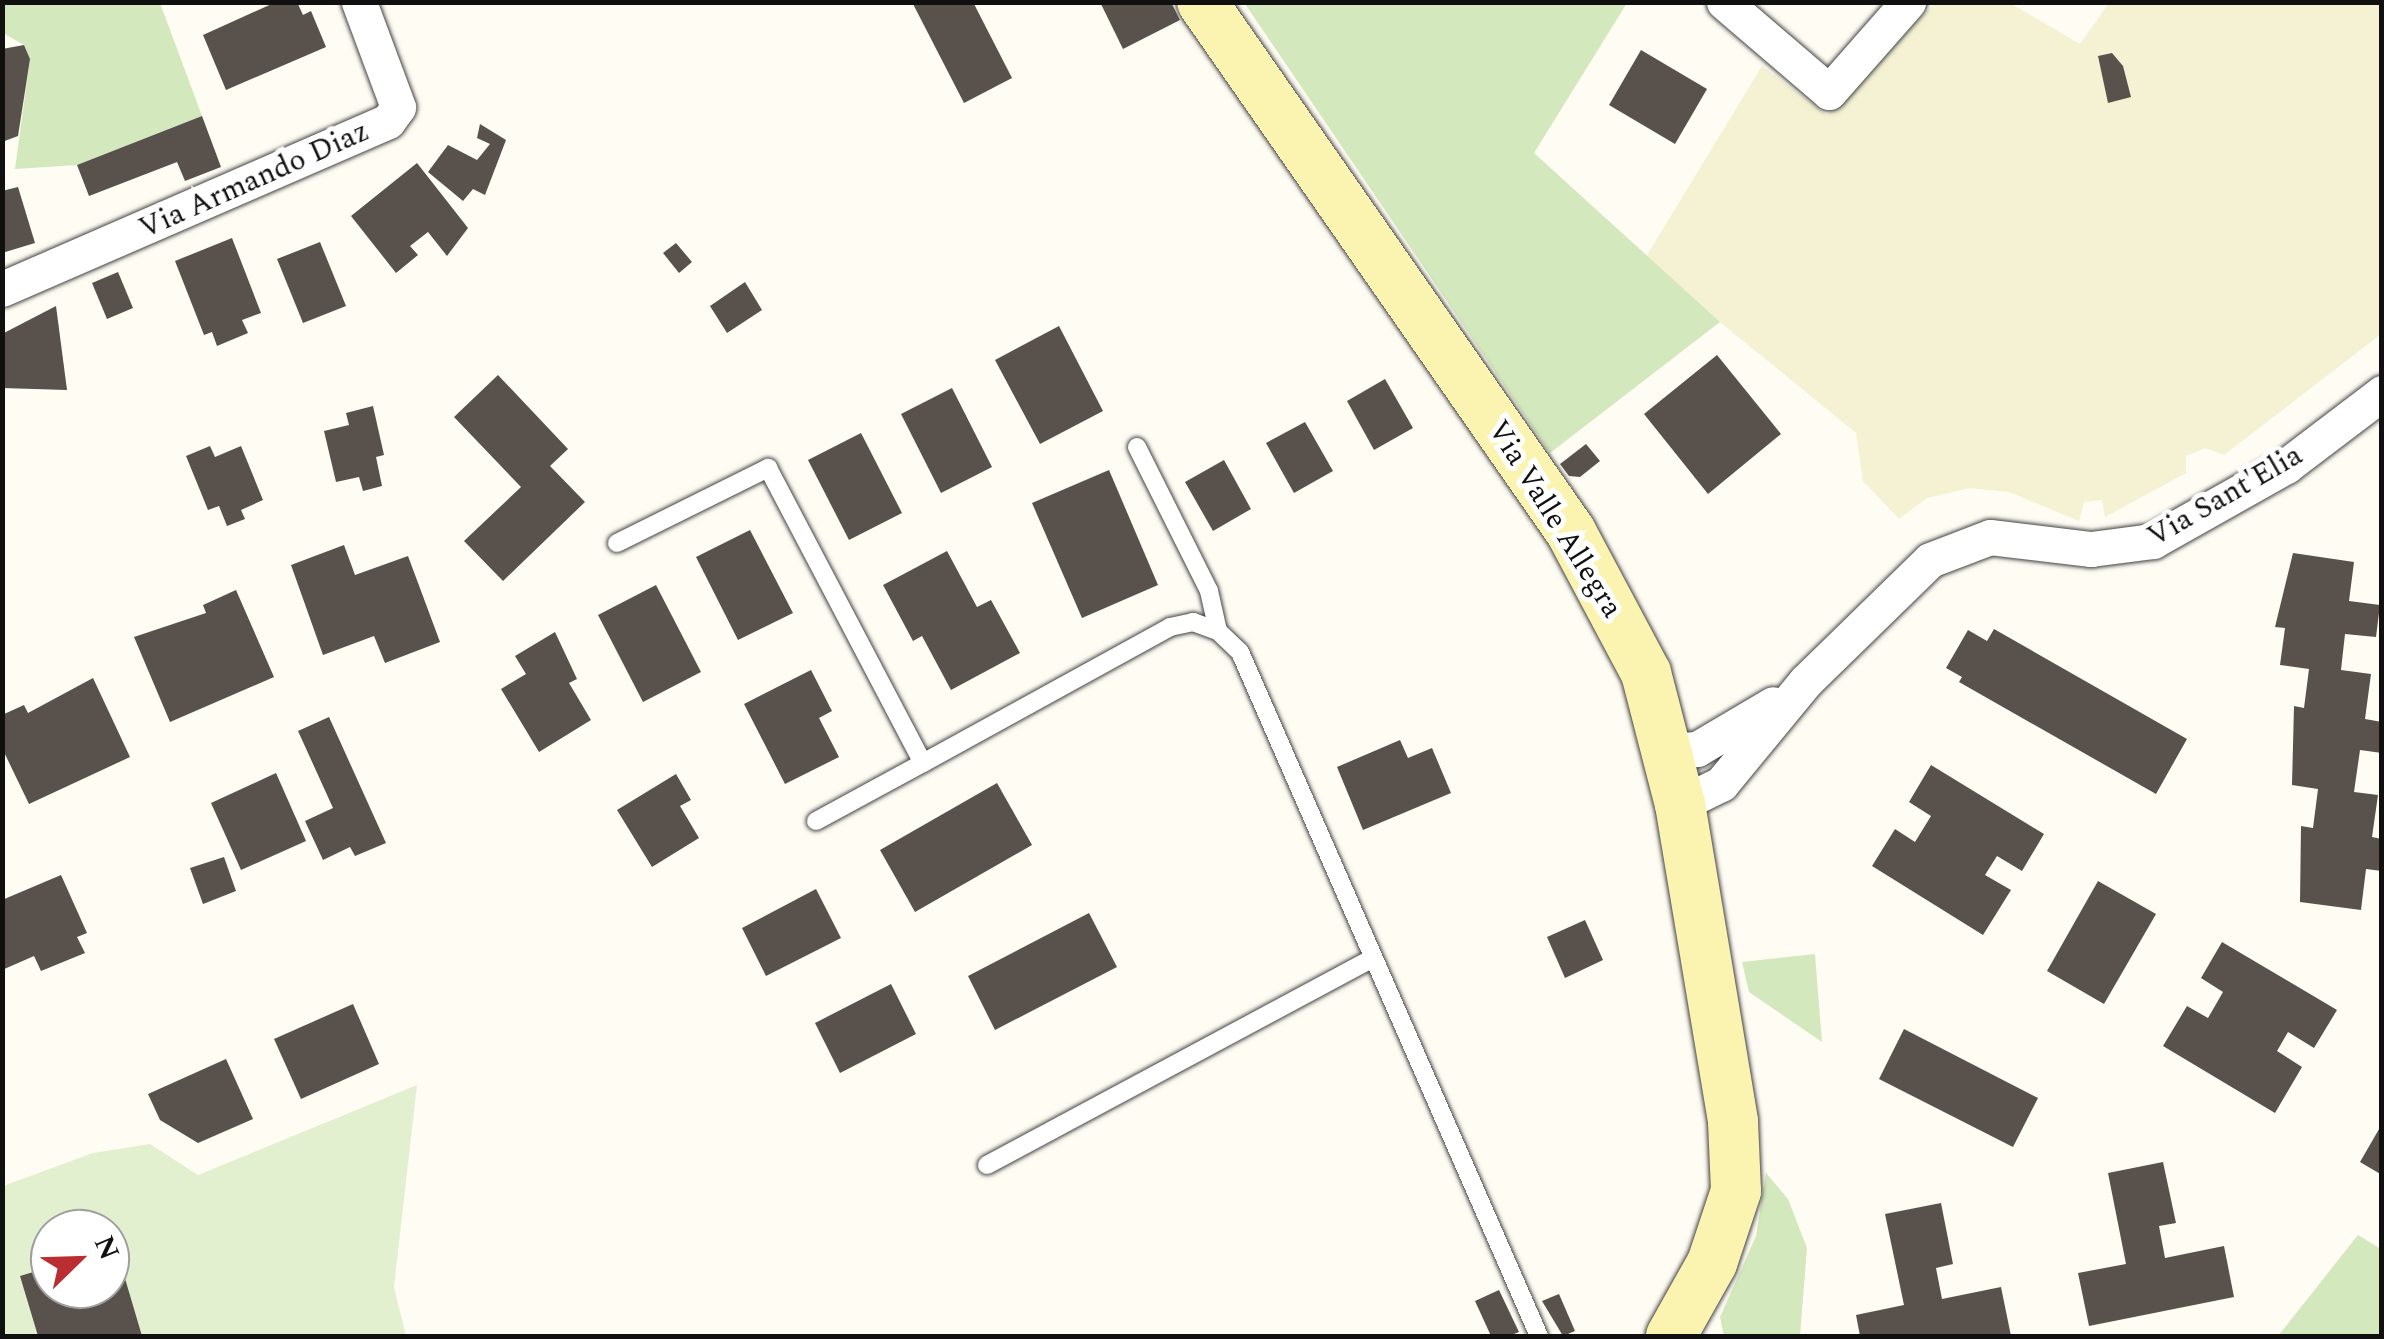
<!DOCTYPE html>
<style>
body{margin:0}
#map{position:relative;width:2384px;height:1339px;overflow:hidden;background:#fefcf3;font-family:Spectral,serif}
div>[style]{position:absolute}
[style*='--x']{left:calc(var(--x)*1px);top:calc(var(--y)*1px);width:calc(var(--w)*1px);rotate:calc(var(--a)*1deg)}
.farmland>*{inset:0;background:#f4f2d3}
.green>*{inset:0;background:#d3e8bd}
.pitch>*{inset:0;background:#e3f0cf}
.building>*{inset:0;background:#58514c}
.roads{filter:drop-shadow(0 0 2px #434343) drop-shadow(0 0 2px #434343)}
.lane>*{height:18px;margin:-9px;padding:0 9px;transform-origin:9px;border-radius:9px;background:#fff}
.street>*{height:35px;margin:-17.5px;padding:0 17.5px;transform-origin:17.5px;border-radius:17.5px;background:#fff}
.secondary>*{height:50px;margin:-25px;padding:0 25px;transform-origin:25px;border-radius:25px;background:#fbf4b1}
span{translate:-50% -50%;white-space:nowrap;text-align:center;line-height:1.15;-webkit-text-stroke:10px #fff;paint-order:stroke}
.street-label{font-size:30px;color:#101010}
.frame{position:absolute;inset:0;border:5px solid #101010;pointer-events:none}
.north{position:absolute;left:30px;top:1209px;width:100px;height:100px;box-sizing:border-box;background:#fff;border:2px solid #9f9f9f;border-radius:50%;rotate:67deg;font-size:28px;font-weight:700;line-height:40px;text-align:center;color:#101010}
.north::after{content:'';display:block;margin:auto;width:35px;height:45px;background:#ba2d31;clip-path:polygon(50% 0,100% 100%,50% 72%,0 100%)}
</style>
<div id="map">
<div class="farmland">
<i style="clip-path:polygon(1935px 3px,2010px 3px,2080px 44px,2109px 3px,2381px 3px,2381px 334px,2224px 455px,2205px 448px,2186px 456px,2186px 473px,2105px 517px,2102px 500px,2084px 502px,2079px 521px,2009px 492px,1970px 488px,1927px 498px,1899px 519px,1863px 481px,1856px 433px,1644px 260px,1762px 66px,1827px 115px)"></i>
</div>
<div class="green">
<i style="clip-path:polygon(3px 3px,160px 3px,202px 116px,77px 165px,15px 169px,30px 59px,24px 45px,3px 33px)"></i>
<i style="clip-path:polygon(1627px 3px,1534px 153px,1720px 322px,1550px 453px,1245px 4px)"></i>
<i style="clip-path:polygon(1815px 954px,1822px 1042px,1749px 992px,1742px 962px)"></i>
<i style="clip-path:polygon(1766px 1173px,1788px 1199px,1807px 1248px,1800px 1336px,1724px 1336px,1720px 1317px,1756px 1236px)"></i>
<i style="clip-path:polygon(2358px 1235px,2381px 1249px,2381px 1336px,2278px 1336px)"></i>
</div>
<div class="pitch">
<i style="clip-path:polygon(evenodd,417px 1085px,394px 1287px,406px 1336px,3px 1336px,3px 1186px,93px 1153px,150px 1144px,198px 1175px,417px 1085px,50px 1229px,110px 1229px,110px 1289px,50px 1289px,50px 1229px)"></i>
</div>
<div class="building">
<i style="clip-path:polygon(276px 2px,297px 2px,303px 15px,311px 11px,326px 47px,226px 90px,203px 35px)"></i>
<i style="clip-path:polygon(912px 2px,973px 2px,1012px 78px,964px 103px)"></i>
<i style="clip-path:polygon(1100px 2px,1171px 2px,1180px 20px,1123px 49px)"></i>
<i style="clip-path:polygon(24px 45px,30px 59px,18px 136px,2px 142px,2px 49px)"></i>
<i style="clip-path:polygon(1641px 50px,1707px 89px,1675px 144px,1609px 105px)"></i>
<i style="clip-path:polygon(2112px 53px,2123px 66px,2131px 97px,2108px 103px,2098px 56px)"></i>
<i style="clip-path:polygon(202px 116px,221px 167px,185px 181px,177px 162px,89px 196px,77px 165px)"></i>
<i style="clip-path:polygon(480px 124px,506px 140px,485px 195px,473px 189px,463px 201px,428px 172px,448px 145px,477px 160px,490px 144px,477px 138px)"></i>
<i style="clip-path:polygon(417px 163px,468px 228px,447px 256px,428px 232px,410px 246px,418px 255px,396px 273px,351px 216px)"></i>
<i style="clip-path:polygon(18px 187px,35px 243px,2px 253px,2px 191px)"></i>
<i style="clip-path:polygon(232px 238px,261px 313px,242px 320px,248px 333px,217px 346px,212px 332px,204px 335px,175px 261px)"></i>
<i style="clip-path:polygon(320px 242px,346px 306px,303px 323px,277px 259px)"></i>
<i style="clip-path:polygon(676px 243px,692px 262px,679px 273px,663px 253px)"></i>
<i style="clip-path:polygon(118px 272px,133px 308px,107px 319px,92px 283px)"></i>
<i style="clip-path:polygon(745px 282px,762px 310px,727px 333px,710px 306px)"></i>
<i style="clip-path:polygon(56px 306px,67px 390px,2px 388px,2px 334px)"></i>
<i style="clip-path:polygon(1059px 326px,1103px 411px,1040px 444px,995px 360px)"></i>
<i style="clip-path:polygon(1717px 355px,1781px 434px,1708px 494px,1644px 414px)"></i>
<i style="clip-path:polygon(498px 375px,568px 449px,550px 466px,585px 502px,503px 581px,464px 541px,521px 487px,454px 417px)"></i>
<i style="clip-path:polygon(1385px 379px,1413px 428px,1374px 450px,1347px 401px)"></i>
<i style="clip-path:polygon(952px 388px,992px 467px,941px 493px,901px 414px)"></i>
<i style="clip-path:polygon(373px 406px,384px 455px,376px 457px,382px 486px,363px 491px,359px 477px,336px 482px,324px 431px,349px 425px,346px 413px)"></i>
<i style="clip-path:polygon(1305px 422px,1333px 471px,1294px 493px,1266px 443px)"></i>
<i style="clip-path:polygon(861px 433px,902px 513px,849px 540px,808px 460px)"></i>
<i style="clip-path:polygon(1586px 444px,1600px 461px,1580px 477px,1569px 476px,1560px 464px)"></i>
<i style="clip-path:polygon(210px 446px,215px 457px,241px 446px,263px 500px,241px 510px,245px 519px,227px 526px,219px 506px,208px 510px,186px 456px)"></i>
<i style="clip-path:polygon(1224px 460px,1251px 509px,1213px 531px,1185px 482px)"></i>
<i style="clip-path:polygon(1109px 470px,1158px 585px,1082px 618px,1032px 503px)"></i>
<i style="clip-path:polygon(750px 530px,793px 613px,738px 640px,696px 557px)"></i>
<i style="clip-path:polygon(344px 545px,355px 575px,408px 556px,440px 642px,385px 663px,374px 636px,323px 655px,291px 565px)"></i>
<i style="clip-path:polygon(947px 551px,977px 607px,991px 600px,1020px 653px,951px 690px,922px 636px,913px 641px,883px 585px)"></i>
<i style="clip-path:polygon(2293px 553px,2354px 562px,2349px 601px,2380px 605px,2376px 637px,2345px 634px,2341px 670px,2371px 674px,2365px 719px,2382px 722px,2382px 753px,2360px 750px,2354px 792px,2378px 795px,2372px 837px,2382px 839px,2382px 871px,2366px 869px,2361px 910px,2300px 902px,2301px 826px,2313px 828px,2318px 789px,2292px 785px,2294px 706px,2304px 708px,2309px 669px,2280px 665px,2285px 628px,2275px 627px)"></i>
<i style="clip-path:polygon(656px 585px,701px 672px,643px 702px,598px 615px)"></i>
<i style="clip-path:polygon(236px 590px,274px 677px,170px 722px,134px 637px,206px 613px,203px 605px)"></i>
<i style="clip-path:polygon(1994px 629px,2187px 739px,2156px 794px,1959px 682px,1962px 677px,1946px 668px,1968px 630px,1987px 641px)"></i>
<i style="clip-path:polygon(555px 632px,577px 679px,569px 683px,591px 720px,539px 752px,501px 689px,526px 674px,515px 656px)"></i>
<i style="clip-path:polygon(811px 670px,832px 711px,819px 718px,839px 757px,785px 784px,744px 704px)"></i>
<i style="clip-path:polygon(93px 678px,130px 757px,29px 804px,2px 748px,2px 715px,24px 705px,28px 713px)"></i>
<i style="clip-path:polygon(329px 717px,386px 843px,355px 856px,350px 847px,323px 860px,305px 821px,333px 808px,298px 731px)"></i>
<i style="clip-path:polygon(1400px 740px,1408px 758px,1432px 748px,1451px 793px,1363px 830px,1337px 767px)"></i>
<i style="clip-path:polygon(1931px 765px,2044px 834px,2022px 871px,1997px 856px,1985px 875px,2011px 890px,1983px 935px,1872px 866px,1895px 829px,1915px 842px,1931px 816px,1909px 802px)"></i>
<i style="clip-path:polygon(276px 773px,306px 841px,241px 870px,211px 803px)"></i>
<i style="clip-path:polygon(676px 774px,691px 800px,680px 806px,699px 838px,652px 867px,617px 810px)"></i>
<i style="clip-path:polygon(997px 783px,1032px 845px,915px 912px,880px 850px)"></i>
<i style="clip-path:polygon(224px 857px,236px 891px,203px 904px,190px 868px)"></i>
<i style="clip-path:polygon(61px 875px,87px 933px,77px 937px,85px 953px,41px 971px,34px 956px,2px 970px,2px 900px)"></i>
<i style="clip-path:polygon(2098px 881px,2156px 914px,2104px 1004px,2047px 971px)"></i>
<i style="clip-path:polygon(816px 889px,841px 938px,766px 976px,742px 928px)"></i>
<i style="clip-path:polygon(1089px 913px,1117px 967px,995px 1030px,968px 976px)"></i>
<i style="clip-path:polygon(1585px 920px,1603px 960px,1565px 978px,1547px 937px)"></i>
<i style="clip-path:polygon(2222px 942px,2337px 1010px,2314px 1048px,2288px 1032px,2277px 1051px,2302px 1067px,2275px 1113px,2163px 1046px,2187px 1006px,2208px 1018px,2223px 992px,2201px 978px)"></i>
<i style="clip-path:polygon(891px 984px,916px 1034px,840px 1073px,815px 1023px)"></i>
<i style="clip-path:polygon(353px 1004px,379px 1064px,301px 1099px,274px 1039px)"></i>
<i style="clip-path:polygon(1904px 1029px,2038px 1098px,2013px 1147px,1879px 1079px)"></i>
<i style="clip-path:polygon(226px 1059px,253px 1119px,198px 1143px,160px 1120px,148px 1094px)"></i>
<i style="clip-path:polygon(2382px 1124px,2382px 1175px,2360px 1162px)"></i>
<i style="clip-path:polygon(2163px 1162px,2176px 1223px,2159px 1226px,2165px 1258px,2224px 1246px,2234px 1297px,2089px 1326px,2078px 1273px,2126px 1264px,2108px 1173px)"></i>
<i style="clip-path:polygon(1941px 1203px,1953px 1264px,1936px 1268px,1942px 1299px,2001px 1287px,2011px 1336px,1860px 1336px,1856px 1315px,1904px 1305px,1885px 1214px)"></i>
<i style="clip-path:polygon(116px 1248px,142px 1336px,38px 1336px,20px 1276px,50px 1267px,50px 1289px,110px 1289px,110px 1249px)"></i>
<i style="clip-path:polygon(1499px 1290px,1519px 1332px,1509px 1336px,1491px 1336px,1475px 1301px)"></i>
<i style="clip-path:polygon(1559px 1294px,1575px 1331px,1563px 1336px,1542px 1301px)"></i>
</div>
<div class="roads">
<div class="lane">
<i style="--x:1137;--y:447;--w:161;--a:63.4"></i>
<i style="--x:1209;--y:591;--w:41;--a:77.3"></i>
<i style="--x:617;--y:543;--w:169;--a:-26.4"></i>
<i style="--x:768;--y:468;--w:333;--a:62.3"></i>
<i style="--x:923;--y:763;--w:282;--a:-28.8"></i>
<i style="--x:1170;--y:627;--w:24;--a:-12"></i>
<i style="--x:1193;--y:622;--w:27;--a:20"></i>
<i style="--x:1218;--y:631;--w:30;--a:44"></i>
<i style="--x:1240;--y:652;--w:746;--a:66.39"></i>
<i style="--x:816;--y:821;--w:122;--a:-28.5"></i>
<i style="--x:987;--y:1165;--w:436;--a:-28.2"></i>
</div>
<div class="street">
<i style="--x:1724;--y:2;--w:138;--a:40.6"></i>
<i style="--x:1829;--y:92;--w:120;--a:-48.7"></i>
<i style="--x:2;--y:289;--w:421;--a:-23.5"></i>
<i style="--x:388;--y:121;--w:17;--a:-54"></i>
<i style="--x:398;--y:107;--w:112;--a:-110.4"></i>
<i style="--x:1668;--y:751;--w:29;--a:-4"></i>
<i style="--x:1697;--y:749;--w:88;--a:-30.6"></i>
<i style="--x:1680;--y:804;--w:46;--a:-26"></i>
<i style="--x:1721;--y:784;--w:134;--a:-50.5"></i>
<i style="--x:1806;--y:681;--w:173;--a:-44.3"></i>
<i style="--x:1930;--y:560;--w:64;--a:-21"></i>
<i style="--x:1990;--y:537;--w:102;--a:6.8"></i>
<i style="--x:2091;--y:549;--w:63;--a:-7.4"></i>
<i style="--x:2153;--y:541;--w:153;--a:-29.4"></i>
<i style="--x:2286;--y:466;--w:121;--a:-37.2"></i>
</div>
<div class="secondary">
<i style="--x:1202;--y:2;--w:646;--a:55.15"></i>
<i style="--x:1571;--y:532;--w:160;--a:62"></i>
<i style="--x:1646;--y:673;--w:135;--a:75.5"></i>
<i style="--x:1680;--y:804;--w:322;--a:80.5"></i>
<i style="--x:1733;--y:1122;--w:69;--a:87.5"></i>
<i style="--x:1736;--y:1191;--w:76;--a:108.4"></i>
<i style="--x:1712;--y:1263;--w:84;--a:119.3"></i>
</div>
</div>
<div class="street-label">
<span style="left:254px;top:180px;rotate:-24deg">Via Armando Diaz</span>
<span style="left:2225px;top:496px;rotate:-30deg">Via Sant'Elia</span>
<span style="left:1555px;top:519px;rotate:58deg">Via Valle Allegra</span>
</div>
<div class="frame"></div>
<div class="north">N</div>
</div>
